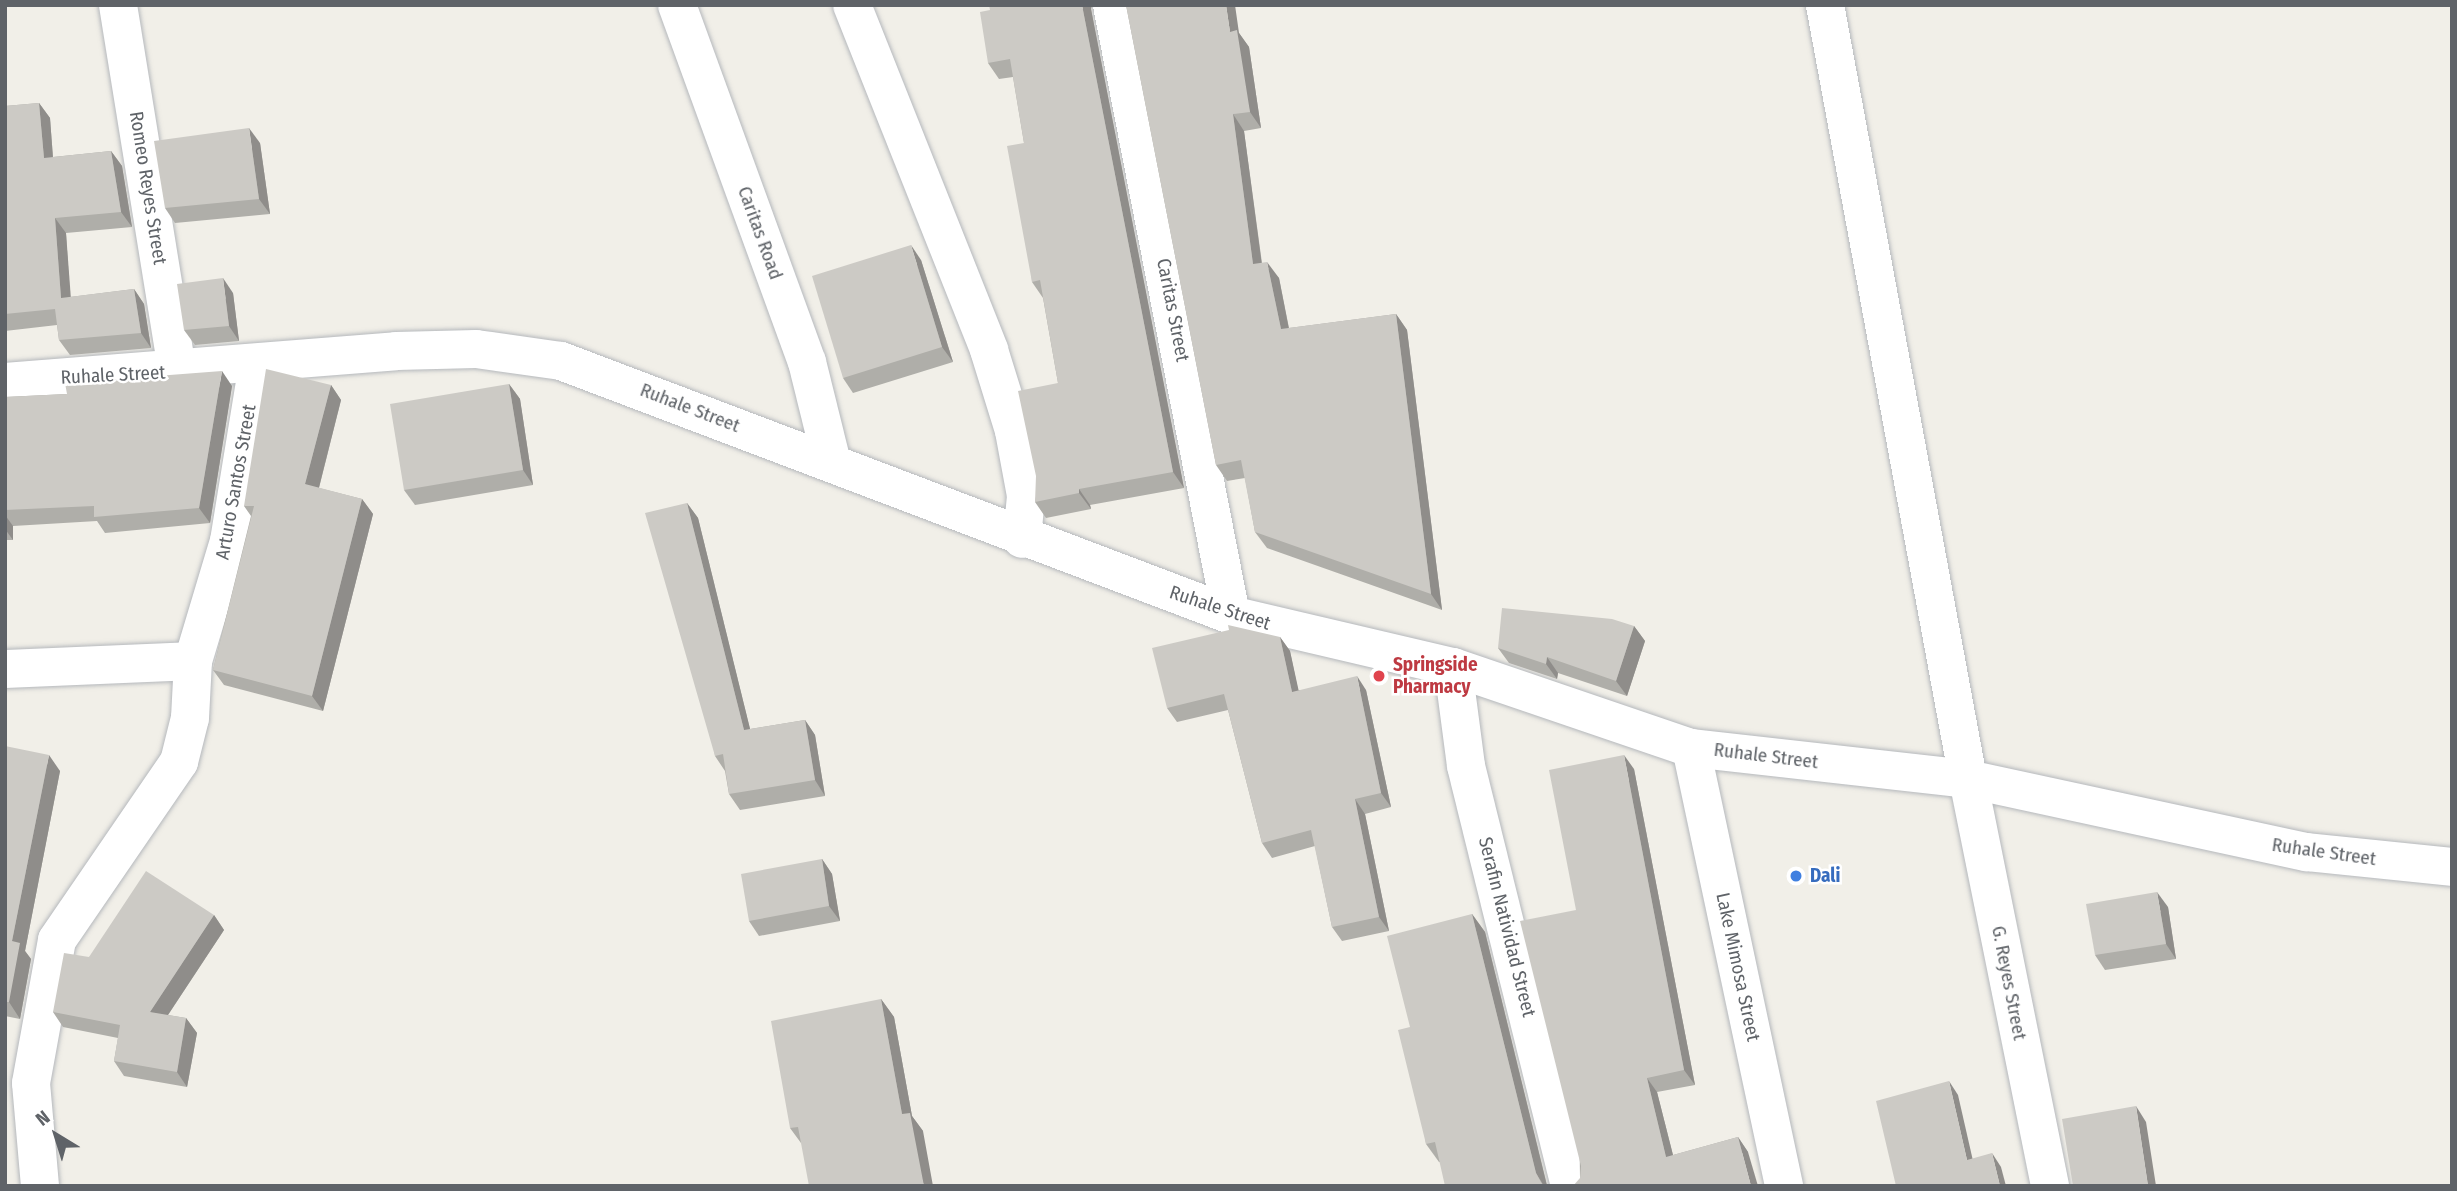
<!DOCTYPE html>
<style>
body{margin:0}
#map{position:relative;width:2457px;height:1191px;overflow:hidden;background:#f1efe8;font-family:"Fira Sans Condensed",sans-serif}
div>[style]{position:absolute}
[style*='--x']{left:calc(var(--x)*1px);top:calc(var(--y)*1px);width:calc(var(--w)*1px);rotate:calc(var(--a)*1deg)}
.roads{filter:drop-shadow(0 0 2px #b5b8bc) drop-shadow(0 0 2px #b5b8bc)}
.minor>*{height:38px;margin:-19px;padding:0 19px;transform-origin:19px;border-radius:19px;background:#fff}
.wall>*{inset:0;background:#afaea9}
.shaded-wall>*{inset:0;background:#8f8d8a}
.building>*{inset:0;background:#cccac5}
.dots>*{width:19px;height:19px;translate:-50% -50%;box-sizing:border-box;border:4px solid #fff;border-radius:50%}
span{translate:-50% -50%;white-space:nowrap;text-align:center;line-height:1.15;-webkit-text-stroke:5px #fff;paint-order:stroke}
.street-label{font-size:19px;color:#5f6368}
.health-label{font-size:19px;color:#be3a42;font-weight:700}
.left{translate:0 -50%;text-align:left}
.shop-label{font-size:19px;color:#366cbe;font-weight:700}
.frame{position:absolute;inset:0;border:7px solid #5f6368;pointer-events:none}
.north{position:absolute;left:21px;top:1100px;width:70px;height:70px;-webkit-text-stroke:5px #fff;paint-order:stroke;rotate:322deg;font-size:19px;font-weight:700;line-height:28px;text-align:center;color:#5f6368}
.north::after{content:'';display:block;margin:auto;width:24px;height:32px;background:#5f6368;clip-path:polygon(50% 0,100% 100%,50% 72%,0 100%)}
</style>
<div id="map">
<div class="roads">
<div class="minor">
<i style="--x:118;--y:5;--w:371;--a:80.8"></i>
<i style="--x:677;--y:5;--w:380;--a:70"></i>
<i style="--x:807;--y:362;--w:104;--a:76.1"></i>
<i style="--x:852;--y:5;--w:371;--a:68.3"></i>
<i style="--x:989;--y:350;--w:85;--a:72.8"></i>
<i style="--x:1014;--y:431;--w:66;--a:79.5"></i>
<i style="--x:1026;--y:496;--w:43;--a:95.3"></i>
<i style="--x:1112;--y:5;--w:621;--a:78.96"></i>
<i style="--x:1825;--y:5;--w:787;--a:79.53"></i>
<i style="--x:1968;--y:779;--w:415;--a:78.6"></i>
<i style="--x:5;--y:382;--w:392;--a:-4.5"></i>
<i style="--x:396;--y:351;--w:80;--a:-1.4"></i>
<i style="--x:476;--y:349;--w:86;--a:8"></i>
<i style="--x:561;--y:361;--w:717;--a:20.76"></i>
<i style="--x:1231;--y:615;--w:228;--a:13.2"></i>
<i style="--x:1453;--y:667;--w:251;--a:18.8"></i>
<i style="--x:1691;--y:748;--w:279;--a:6.4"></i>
<i style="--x:1968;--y:779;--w:347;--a:12.2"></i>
<i style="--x:2307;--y:852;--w:146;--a:5.9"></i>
<i style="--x:1453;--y:667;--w:100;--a:82.5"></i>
<i style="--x:1466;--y:766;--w:433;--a:76.1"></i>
<i style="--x:5;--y:669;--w:188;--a:-2.4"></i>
<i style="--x:193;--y:661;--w:125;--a:-73.3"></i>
<i style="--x:229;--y:541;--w:180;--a:-80.7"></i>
<i style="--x:1691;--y:748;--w:448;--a:78"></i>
<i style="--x:40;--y:1186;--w:103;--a:-95"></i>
<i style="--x:31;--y:1083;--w:145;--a:-79.7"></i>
<i style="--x:57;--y:940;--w:216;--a:-55.6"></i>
<i style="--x:179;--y:762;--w:45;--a:-76"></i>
<i style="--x:190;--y:718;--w:57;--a:-87"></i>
</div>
</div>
<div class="wall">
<i style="clip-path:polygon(1126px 5px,1239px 33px,1249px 47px,1261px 128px,1244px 131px,1262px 263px,1279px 278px,1289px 328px,1396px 314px,1407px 330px,1442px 610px,1267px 548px,1255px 532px,1245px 478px,1227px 481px,1216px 465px)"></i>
<i style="clip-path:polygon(1091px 9px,1184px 488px,1090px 505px,1091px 509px,1046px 518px,1035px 502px,1058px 383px,1043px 298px,1032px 282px,1024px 143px,1013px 77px,999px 79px,988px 63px,990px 10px)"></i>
<i style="clip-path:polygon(39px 103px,50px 118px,53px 157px,111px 151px,122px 166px,132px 227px,66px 233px,70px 297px,134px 289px,144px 304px,151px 348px,70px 355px,59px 340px,57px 325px,5px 331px,5px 106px)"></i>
<i style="clip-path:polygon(260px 143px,270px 214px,175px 223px,165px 208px)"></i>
<i style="clip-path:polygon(921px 260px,953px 362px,853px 393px,843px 378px)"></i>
<i style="clip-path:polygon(233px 293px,239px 341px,195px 345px,184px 330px)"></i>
<i style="clip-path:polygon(509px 384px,520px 399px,533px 485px,415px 505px,404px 490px)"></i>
<i style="clip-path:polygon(331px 385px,341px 400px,319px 488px,362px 499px,373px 514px,323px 711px,224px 685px,213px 670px,251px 516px,244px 506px)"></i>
<i style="clip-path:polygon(232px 386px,210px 523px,105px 533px,97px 521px,13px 526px,13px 540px,5px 540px,5px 397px)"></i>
<i style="clip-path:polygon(687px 503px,698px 518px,750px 729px,805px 720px,815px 735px,825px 796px,740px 810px,729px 794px,725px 771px,715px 756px)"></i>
<i style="clip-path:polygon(1634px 626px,1645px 641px,1627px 696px,1558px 673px,1557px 679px,1509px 663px,1498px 648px)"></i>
<i style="clip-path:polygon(1280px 637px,1290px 651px,1298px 690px,1366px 690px,1391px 807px,1365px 814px,1389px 931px,1342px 941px,1332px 927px,1315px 846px,1272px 858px,1262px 843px,1228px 710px,1177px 722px,1167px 708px)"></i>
<i style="clip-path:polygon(5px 746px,60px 771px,25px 951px,31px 959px,20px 1019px,5px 1016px)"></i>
<i style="clip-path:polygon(1634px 769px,1695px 1085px,1657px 1092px,1673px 1155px,1738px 1137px,1748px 1152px,1580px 1178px,1576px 910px)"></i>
<i style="clip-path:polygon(822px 859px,832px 874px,840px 921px,759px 936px,749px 921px)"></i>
<i style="clip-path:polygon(2168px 907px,2176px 959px,2105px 970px,2095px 955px)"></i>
<i style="clip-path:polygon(1472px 914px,1485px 932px,1547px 1185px,1439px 1162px,1426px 1144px,1410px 1027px)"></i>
<i style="clip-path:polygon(214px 915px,224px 930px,168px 1015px,186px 1018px,197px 1033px,187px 1087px,124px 1076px,114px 1061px,118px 1038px,63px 1027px,53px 1012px,89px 957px)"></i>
<i style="clip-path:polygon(881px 999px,894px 1017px,912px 1116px,923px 1131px,801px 1143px,790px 1128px)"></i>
</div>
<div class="shaded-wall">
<i style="clip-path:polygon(1082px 5px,1092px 5px,1091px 9px,1184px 488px,1173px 472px)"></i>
<i style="clip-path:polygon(1226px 5px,1235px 5px,1239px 33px,1249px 47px,1261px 128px,1250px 112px,1230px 32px)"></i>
<i style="clip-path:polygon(39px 103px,50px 118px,54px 173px,44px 158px)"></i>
<i style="clip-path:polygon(1233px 114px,1244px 131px,1264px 281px,1253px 264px)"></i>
<i style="clip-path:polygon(249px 128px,260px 143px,270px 214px,259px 199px)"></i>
<i style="clip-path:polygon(111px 151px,122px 166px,132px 227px,121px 212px)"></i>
<i style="clip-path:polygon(55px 218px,66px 233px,72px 313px,61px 298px)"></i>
<i style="clip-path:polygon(911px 245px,921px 260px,953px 362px,942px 347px)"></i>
<i style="clip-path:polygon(1267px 262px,1279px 278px,1292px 345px,1281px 329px)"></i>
<i style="clip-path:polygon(223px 278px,233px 293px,239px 341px,229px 326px)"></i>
<i style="clip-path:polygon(134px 289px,144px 304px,151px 348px,141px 333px)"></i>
<i style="clip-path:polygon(1396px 314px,1407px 330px,1442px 610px,1431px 594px)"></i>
<i style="clip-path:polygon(222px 371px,232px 386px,210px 523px,199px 508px)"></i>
<i style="clip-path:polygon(509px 384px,520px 399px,533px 485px,523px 470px)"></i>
<i style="clip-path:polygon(331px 385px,341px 400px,316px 499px,305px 484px)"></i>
<i style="clip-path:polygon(1079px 489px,1090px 505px,1091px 509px,1079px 493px)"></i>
<i style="clip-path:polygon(362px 499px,373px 514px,323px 711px,312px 696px)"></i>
<i style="clip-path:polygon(687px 503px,698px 518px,754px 745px,744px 730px)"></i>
<i style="clip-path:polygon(5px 515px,13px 526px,13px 540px,5px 529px)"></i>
<i style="clip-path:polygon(1634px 626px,1645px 641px,1627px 696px,1616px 681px)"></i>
<i style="clip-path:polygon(1280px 637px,1290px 651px,1302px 706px,1292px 692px)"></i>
<i style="clip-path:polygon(1547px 657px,1558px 673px,1557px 679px,1546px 664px)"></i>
<i style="clip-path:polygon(1357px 676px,1366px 690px,1391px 807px,1381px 793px)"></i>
<i style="clip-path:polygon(805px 720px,815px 735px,825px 796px,815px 780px)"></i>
<i style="clip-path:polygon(49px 755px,60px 771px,25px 951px,31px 959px,20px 1019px,9px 1002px,12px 941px)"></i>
<i style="clip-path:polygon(1624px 755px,1634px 769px,1695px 1085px,1684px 1070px)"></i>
<i style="clip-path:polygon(1355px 799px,1365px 814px,1389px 931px,1379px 917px)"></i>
<i style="clip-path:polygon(822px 859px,832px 874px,840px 921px,829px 906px)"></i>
<i style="clip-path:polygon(2157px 892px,2168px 907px,2176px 959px,2166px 944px)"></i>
<i style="clip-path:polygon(1472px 914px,1485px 932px,1547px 1186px,1544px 1186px,1536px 1173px)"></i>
<i style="clip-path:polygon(214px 915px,224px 930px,160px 1027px,150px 1012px)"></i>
<i style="clip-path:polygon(881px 999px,894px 1017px,912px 1116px,923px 1131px,933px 1186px,924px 1186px,902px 1114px)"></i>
<i style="clip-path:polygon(186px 1018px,197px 1033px,187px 1087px,177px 1072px)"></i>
<i style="clip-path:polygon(1647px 1078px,1657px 1092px,1677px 1171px,1666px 1157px)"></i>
<i style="clip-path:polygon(1949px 1081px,1958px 1095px,1976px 1174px,1967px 1160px)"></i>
<i style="clip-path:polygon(2136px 1106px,2146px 1122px,2156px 1186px,2148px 1186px)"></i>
<i style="clip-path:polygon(1738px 1137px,1748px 1152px,1758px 1186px,1751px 1186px)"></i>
<i style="clip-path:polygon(1992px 1153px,2001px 1167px,2006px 1186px,2000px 1186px)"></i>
</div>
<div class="building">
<i style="clip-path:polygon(989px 5px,1082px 5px,1173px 472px,1079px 489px,1079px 493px,1035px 502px,1036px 476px,1018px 391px,1058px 383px,1040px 280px,1032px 282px,1007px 146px,1024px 143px,1010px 59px,988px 63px,980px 12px,990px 10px)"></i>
<i style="clip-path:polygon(1126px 5px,1226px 5px,1230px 32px,1237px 30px,1250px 112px,1233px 114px,1253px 264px,1267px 262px,1281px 329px,1396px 314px,1431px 594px,1255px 532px,1241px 460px,1216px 465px)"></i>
<i style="clip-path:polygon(39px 103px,44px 158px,111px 151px,121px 212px,55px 218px,61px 298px,134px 289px,141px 333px,59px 340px,55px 309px,5px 314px,5px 106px)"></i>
<i style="clip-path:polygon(249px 128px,259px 199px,165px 208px,154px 141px)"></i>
<i style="clip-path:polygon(911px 245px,942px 347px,843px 378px,812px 276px)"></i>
<i style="clip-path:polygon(223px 278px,229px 326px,184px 330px,177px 284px)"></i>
<i style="clip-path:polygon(266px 369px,331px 385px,305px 484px,362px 499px,312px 696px,213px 670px,254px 506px,244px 506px)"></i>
<i style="clip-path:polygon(222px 371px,199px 508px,94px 517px,94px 506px,5px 510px,5px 397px,67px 394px,65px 383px)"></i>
<i style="clip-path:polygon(509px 384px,523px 470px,404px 490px,390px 404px)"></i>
<i style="clip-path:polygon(687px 503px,744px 730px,805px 720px,815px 780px,729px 794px,723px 754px,715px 756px,645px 513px)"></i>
<i style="clip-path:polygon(1502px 608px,1612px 619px,1634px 626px,1616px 681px,1547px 657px,1546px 664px,1498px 648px)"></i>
<i style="clip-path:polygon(1228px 625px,1280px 637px,1292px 692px,1357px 676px,1381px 793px,1355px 799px,1379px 917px,1332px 927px,1311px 830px,1262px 843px,1224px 694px,1167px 708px,1152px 648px,1229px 630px)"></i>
<i style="clip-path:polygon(5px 746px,49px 755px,12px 941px,20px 943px,9px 1002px,5px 1002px)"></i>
<i style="clip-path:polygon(1624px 755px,1684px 1070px,1647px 1078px,1666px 1157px,1738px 1137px,1751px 1186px,1573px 1186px,1580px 1178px,1581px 1166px,1520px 921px,1576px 910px,1549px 770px)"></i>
<i style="clip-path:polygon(822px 859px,829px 906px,749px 921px,741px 874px)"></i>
<i style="clip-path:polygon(146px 871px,214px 915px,150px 1012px,186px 1018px,177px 1072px,114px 1061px,120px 1025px,53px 1012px,64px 953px,89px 957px)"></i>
<i style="clip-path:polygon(2157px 892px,2166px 944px,2095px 955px,2086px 904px)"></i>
<i style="clip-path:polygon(1472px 914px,1536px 1173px,1542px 1184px,1549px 1186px,1445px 1186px,1435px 1142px,1426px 1144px,1398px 1030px,1410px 1027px,1387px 936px)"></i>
<i style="clip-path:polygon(881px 999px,902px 1114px,910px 1113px,924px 1186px,809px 1186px,798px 1127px,790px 1128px,771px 1021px)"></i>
<i style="clip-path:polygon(1949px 1081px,1967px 1160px,1992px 1153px,2000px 1186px,1896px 1186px,1876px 1101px)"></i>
<i style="clip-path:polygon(2136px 1106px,2148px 1186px,2073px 1186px,2062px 1119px)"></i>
</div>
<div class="dots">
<i style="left:1379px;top:676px;background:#e0444e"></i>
<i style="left:1796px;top:876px;background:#3f7fe0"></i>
</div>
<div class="street-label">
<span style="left:148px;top:188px;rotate:81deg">Romeo Reyes Street</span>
<span style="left:760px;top:233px;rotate:70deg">Caritas Road</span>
<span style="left:1173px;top:310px;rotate:79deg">Caritas Street</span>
<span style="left:113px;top:375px;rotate:-3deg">Ruhale Street</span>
<span style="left:690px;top:408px;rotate:21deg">Ruhale Street</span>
<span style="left:236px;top:482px;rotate:-80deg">Arturo Santos Street</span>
<span style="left:1220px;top:608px;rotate:18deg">Ruhale Street</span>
<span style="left:1766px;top:756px;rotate:7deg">Ruhale Street</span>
<span style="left:2324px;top:852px;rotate:8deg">Ruhale Street</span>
<span style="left:1507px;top:927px;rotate:76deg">Serafin Natividad Street</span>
<span style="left:1738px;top:967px;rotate:78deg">Lake Mimosa Street</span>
<span style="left:2009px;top:983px;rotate:79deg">G. Reyes Street</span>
</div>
<div class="health-label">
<span class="left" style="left:1393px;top:676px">Springside<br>Pharmacy</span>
</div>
<div class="shop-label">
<span class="left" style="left:1810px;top:876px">Dali</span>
</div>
<div class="frame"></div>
<div class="north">N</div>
</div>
